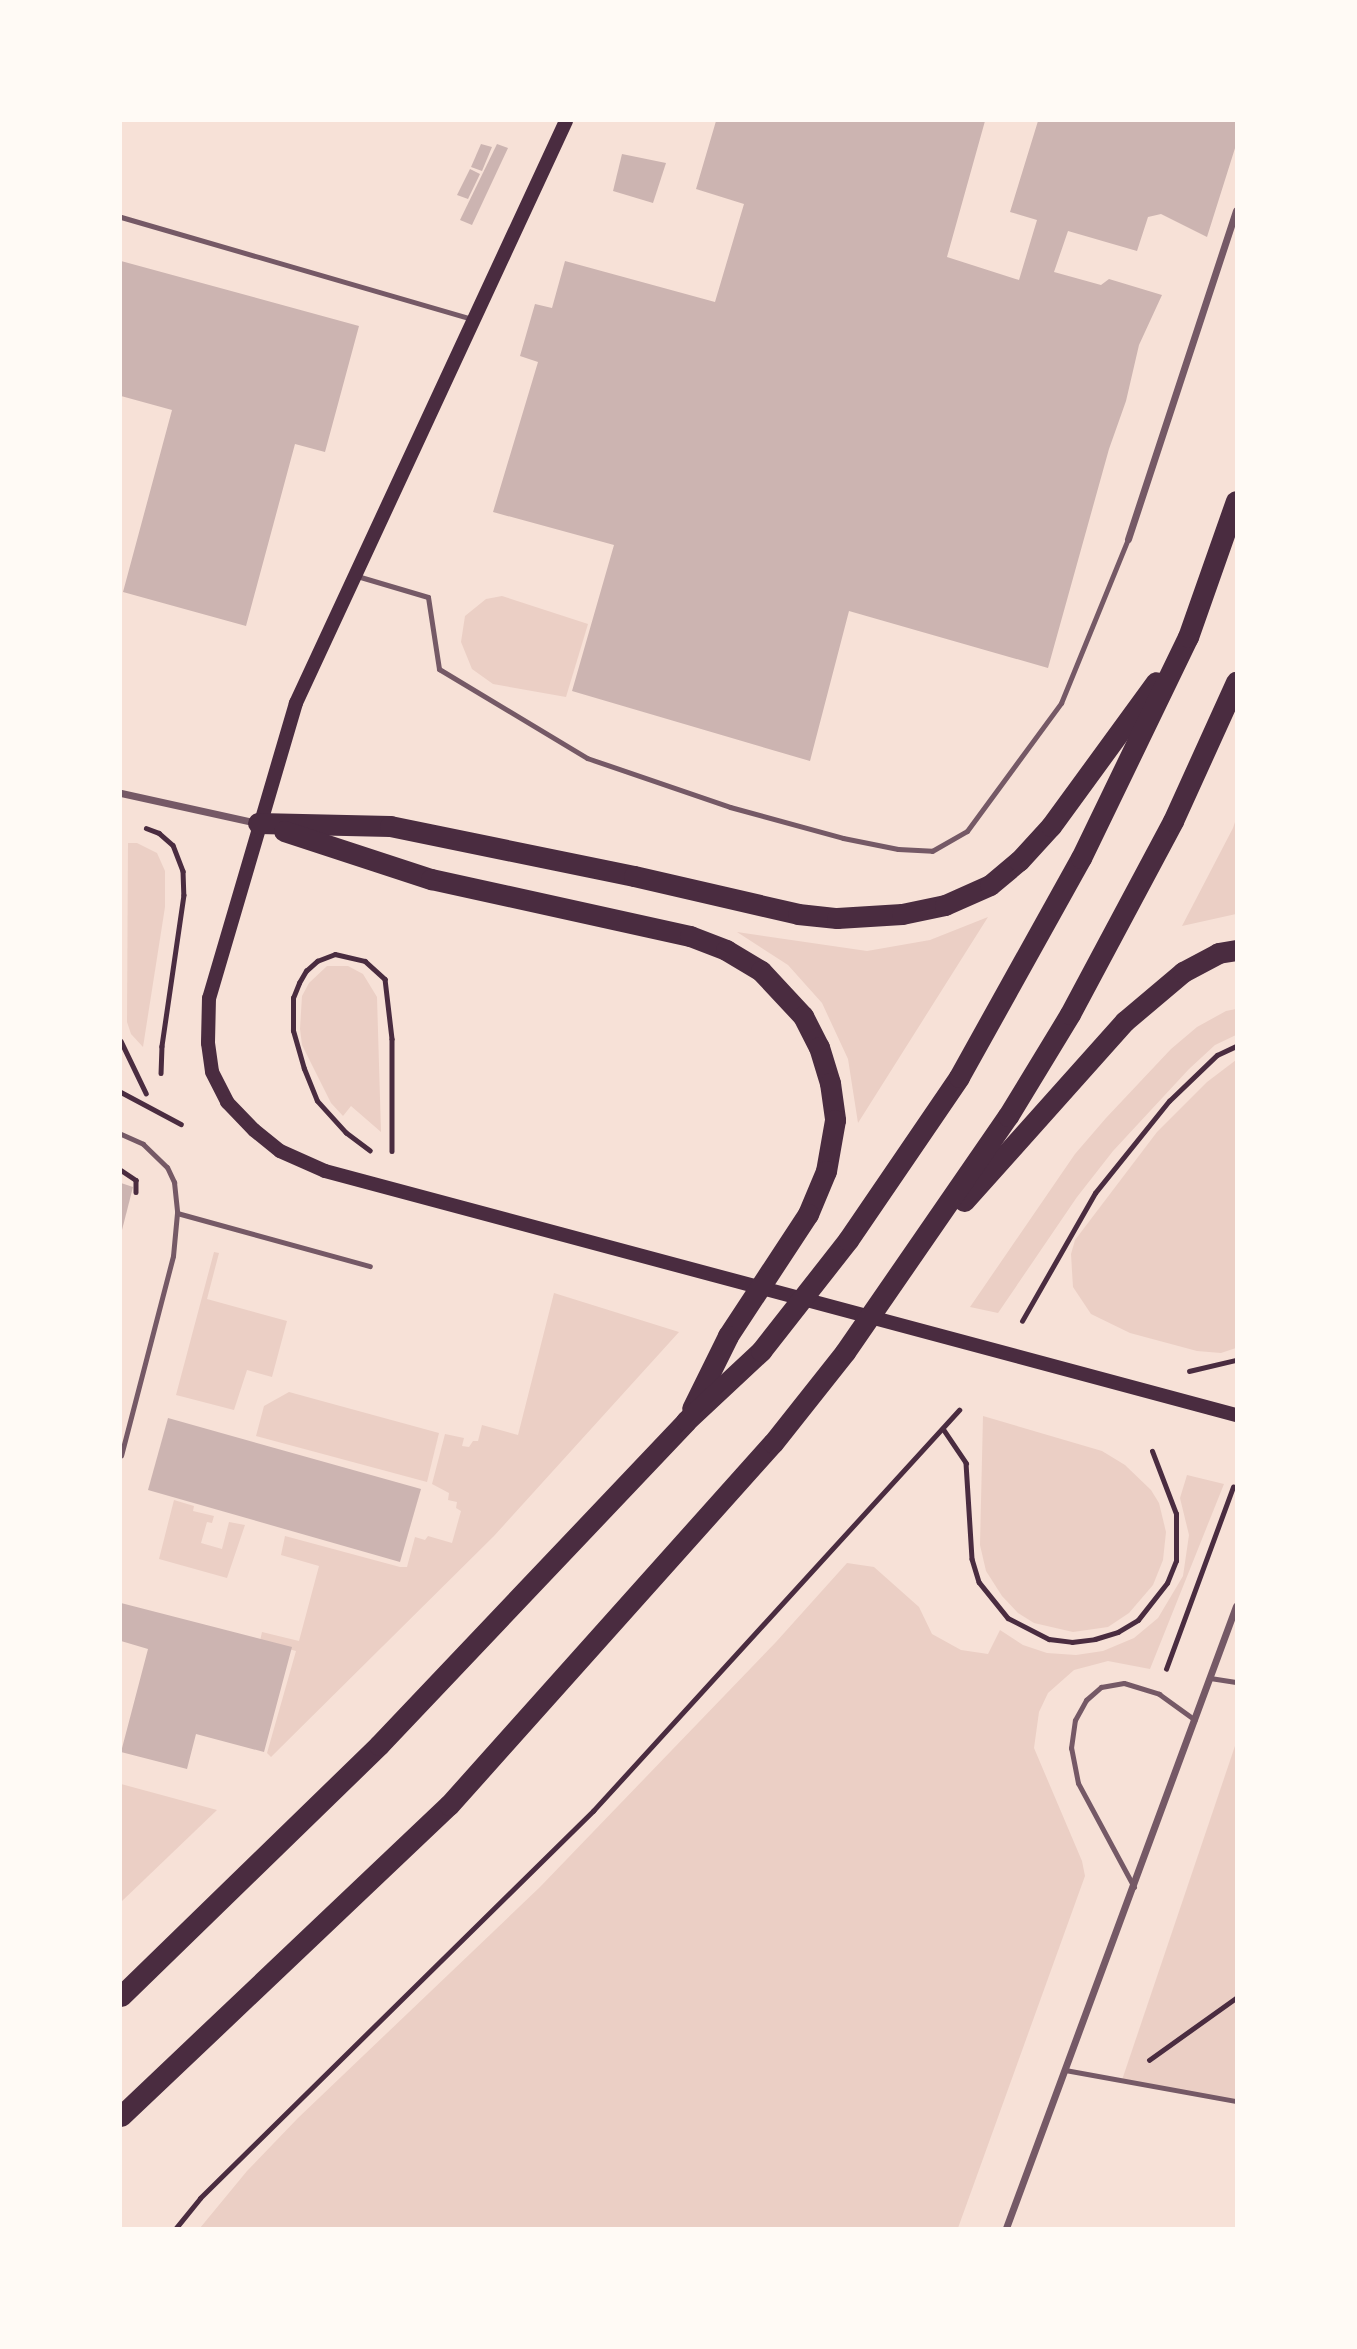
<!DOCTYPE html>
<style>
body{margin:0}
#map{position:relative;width:1357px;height:2349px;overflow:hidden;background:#f7e1d7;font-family:"Fira Sans Condensed",sans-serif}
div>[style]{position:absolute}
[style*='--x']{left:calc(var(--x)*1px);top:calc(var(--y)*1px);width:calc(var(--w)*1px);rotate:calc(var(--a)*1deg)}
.green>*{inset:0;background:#ebcfc5}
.building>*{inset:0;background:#ccb4b1}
.path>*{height:4.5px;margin:-2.25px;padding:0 2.25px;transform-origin:2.25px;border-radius:2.25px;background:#4a2c40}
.service>*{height:5px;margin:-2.5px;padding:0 2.5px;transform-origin:2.5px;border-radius:2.5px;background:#755966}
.minor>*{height:7px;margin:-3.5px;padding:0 3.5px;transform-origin:3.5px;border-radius:3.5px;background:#755966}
.secondary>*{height:14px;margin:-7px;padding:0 7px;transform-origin:7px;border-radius:7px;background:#4a2c40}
.motorway>*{height:21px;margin:-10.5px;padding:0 10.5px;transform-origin:10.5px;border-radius:10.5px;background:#4a2c40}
span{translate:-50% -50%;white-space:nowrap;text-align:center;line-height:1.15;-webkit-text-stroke:7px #fffaf5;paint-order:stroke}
.frame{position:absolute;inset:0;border:122px solid #fffaf5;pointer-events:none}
</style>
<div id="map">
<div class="green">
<i style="clip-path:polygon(502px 596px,588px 624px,566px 697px,493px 684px,472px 669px,461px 642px,465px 616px,486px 599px)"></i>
<i style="clip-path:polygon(1236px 819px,1236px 914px,1182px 926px,1233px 828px)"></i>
<i style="clip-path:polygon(128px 843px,137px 843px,157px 853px,165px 871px,165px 907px,143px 1047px,131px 1034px,127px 1022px)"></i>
<i style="clip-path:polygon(988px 917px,858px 1123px,848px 1059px,822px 1003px,788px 965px,737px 932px,867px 951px,930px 940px)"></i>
<i style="clip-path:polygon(327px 966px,348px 966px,363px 974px,377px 997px,381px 1132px,351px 1106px,343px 1116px,331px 1103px,302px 1045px,300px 1029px,302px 996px,309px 983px)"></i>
<i style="clip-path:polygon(1236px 1009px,1236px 1035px,1215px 1045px,1189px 1069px,1113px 1151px,1077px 1197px,998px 1313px,970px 1307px,1075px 1154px,1106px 1118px,1171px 1049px,1197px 1027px,1226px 1011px)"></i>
<i style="clip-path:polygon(1236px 1060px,1236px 1348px,1221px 1353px,1197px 1351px,1130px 1333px,1091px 1314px,1073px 1287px,1071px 1254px,1075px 1240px,1157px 1132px,1207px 1082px)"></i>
<i style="clip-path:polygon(214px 1252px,219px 1253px,207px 1299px,287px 1321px,272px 1377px,247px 1370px,234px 1410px,176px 1395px)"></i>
<i style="clip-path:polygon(554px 1293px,679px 1332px,494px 1536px,271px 1757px,267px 1753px,296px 1651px,260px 1641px,262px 1632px,299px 1641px,319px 1566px,281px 1555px,285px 1536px,400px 1567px,407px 1567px,415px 1537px,425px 1540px,428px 1536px,452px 1543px,461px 1511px,456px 1508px,457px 1502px,448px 1500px,449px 1493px,432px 1484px,445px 1434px,464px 1438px,462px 1446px,469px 1447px,473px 1441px,478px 1441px,482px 1425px,518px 1435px)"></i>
<i style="clip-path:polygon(289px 1392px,439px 1433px,427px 1482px,256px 1436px,264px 1406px)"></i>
<i style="clip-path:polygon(983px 1416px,1102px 1451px,1125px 1465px,1151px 1490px,1159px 1503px,1166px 1532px,1163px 1560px,1153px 1585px,1129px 1613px,1108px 1627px,1073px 1632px,1034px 1623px,1018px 1613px,1002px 1596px,986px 1571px,980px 1545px)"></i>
<i style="clip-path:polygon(1187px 1475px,1224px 1484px,1150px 1669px,1108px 1661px,1074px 1670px,1048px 1693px,1039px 1712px,1034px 1748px,1082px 1861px,1085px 1876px,958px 2228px,200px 2228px,247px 2171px,298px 2118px,540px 1887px,776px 1642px,847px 1563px,874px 1567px,919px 1607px,932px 1634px,961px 1650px,988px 1654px,1000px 1630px,1023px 1645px,1047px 1653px,1076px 1655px,1103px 1651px,1134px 1638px,1158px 1618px,1183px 1576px,1189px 1535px,1180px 1498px)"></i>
<i style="clip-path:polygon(174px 1500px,194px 1506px,193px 1511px,214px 1516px,212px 1523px,207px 1522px,201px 1543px,222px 1549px,229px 1522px,245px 1525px,227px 1578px,159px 1559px)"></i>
<i style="clip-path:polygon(1236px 1743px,1236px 2101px,1122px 2080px)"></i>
<i style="clip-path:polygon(121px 1784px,217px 1810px,121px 1902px)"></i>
</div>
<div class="building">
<i style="clip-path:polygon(716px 121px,985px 121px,947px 257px,1019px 280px,1037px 220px,1010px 212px,1038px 121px,1236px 121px,1236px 145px,1207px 237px,1161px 214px,1148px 217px,1137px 251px,1068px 231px,1054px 272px,1101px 285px,1109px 279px,1162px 295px,1139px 345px,1126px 401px,1109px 449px,1048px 668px,849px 611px,810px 761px,572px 691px,614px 545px,493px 512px,538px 362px,520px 356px,535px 304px,552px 308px,565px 261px,715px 302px,744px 204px,696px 189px)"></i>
<i style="clip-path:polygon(481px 144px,492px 147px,482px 171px,471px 167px)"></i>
<i style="clip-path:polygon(497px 144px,508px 148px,472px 225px,460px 220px)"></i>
<i style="clip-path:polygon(622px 154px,666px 163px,653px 203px,613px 191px)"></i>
<i style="clip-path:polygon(470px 169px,480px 174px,468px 199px,457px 195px)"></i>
<i style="clip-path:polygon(121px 261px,359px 326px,325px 452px,295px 444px,246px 626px,123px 592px,172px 410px,121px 396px)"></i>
<i style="clip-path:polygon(121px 1183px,133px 1187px,122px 1230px,121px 1230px)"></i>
<i style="clip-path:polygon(168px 1418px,421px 1489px,400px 1562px,148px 1490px)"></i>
<i style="clip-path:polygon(121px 1603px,292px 1647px,264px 1752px,196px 1734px,187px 1769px,121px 1752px,148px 1649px,121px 1641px)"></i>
</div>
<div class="path">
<i style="--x:146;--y:828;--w:14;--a:21"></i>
<i style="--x:159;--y:833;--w:18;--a:41"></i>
<i style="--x:173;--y:845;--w:28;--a:69"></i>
<i style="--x:183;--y:871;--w:24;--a:88"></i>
<i style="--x:184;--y:895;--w:153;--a:98.3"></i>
<i style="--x:162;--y:1046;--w:27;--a:92"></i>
<i style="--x:121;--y:1041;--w:58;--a:64.3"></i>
<i style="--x:121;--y:1092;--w:68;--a:28.1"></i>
<i style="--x:370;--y:1151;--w:30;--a:-143"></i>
<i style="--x:346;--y:1133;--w:43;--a:-132.2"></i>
<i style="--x:317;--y:1101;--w:35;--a:-112"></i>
<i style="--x:304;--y:1069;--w:40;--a:-106"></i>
<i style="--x:293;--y:1031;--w:33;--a:-90"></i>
<i style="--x:293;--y:998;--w:16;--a:-68"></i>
<i style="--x:299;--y:983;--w:14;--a:-60"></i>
<i style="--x:306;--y:971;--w:15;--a:-42"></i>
<i style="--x:317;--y:961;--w:19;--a:-21"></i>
<i style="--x:335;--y:954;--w:31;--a:13"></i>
<i style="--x:365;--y:961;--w:27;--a:42"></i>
<i style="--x:385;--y:979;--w:60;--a:83.3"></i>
<i style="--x:392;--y:1039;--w:112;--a:90"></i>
<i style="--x:121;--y:1170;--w:18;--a:34"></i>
<i style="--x:136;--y:1180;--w:12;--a:90"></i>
<i style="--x:1022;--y:1321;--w:147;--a:-60.3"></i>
<i style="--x:1095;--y:1193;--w:118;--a:-51.2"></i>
<i style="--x:1169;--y:1101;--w:66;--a:-43.8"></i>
<i style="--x:1217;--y:1055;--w:21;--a:-25"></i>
<i style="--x:1189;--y:1371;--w:48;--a:-13.2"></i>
<i style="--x:944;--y:1430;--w:40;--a:56"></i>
<i style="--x:966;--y:1463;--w:96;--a:86.4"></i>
<i style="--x:972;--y:1559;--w:24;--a:73"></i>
<i style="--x:979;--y:1582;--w:46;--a:51.1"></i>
<i style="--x:1008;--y:1618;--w:46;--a:27.1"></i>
<i style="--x:1049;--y:1639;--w:23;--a:7"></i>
<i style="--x:1072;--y:1642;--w:23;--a:-7"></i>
<i style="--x:1095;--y:1639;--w:24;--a:-17"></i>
<i style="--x:1118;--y:1632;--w:23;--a:-31"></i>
<i style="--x:1138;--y:1620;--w:47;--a:-51.9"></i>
<i style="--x:1167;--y:1583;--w:24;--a:-68"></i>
<i style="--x:1176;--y:1561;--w:47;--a:-90"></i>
<i style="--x:1176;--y:1514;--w:67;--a:-110.9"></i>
<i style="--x:1166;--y:1669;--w:194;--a:-69.8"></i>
<i style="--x:1149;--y:2060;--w:107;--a:-35.5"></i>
<i style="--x:176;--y:2228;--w:38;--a:-51"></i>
<i style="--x:200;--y:2198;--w:552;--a:-44.56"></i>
<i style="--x:593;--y:1811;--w:543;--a:-47.61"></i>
</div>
<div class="service">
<i style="--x:121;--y:217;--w:366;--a:16.2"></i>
<i style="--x:357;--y:576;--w:74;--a:16.5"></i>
<i style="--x:428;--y:597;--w:73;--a:81.3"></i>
<i style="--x:439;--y:669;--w:173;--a:31"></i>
<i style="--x:587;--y:758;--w:151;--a:18.9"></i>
<i style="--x:730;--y:807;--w:117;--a:15.3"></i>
<i style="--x:843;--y:838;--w:56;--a:11.3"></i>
<i style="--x:898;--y:849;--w:34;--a:3"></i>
<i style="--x:932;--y:851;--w:40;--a:-29.7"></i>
<i style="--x:967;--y:831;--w:159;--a:-53.7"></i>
<i style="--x:1061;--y:703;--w:177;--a:-67.8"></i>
<i style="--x:121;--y:1134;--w:24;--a:24"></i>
<i style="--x:143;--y:1144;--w:33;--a:44"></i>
<i style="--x:167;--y:1167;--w:17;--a:65"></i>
<i style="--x:174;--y:1182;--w:31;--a:84"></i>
<i style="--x:177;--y:1213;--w:43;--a:95.3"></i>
<i style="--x:173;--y:1256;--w:206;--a:104.6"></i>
<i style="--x:177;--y:1213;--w:200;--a:15.4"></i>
<i style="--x:1210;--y:1678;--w:26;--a:9"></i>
<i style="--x:1134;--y:1887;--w:118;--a:-118.3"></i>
<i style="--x:1078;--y:1783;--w:36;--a:-101"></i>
<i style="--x:1071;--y:1748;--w:28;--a:-82"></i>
<i style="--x:1075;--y:1720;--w:23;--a:-61"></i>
<i style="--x:1086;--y:1700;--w:20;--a:-41"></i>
<i style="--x:1101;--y:1687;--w:23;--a:-10"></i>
<i style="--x:1124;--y:1683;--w:37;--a:17"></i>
<i style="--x:1159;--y:1694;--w:44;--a:35.8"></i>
<i style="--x:1065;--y:2070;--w:174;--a:10.3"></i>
</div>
<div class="minor">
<i style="--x:1128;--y:539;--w:346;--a:-71.8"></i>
<i style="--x:121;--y:793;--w:139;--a:12.4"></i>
<i style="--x:1006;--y:2228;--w:663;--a:-69.71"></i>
</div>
<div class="secondary">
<i style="--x:566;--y:121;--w:642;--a:114.89"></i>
<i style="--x:296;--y:703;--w:308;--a:106.4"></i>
<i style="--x:209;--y:998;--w:45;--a:91.3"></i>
<i style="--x:208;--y:1043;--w:29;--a:82"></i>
<i style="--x:212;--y:1072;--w:34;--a:63"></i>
<i style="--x:227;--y:1102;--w:39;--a:46"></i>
<i style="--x:254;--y:1130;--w:33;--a:39"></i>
<i style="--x:280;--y:1151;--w:49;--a:24"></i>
<i style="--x:325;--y:1171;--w:943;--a:14.99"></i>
</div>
<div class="motorway">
<i style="--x:258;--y:823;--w:132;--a:1.3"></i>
<i style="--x:390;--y:826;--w:249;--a:11.6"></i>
<i style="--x:634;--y:876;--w:168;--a:13"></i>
<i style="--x:798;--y:914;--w:39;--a:6"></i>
<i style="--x:837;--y:918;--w:65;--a:-3.5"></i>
<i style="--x:902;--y:914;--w:44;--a:-11.8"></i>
<i style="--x:945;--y:905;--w:49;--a:-24"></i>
<i style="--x:990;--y:885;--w:38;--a:-40"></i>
<i style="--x:1019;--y:861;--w:47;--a:-47.6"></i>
<i style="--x:1051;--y:826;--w:178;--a:-53.9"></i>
<i style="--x:284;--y:831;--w:155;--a:18.1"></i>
<i style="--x:431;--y:879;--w:265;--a:12.4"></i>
<i style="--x:690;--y:936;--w:39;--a:21"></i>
<i style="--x:726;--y:950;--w:41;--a:31"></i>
<i style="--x:761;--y:971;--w:62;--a:47"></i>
<i style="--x:803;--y:1016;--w:35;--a:63"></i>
<i style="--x:819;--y:1047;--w:38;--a:73"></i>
<i style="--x:830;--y:1083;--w:37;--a:82"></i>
<i style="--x:835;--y:1120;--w:52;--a:100"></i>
<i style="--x:826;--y:1171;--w:47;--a:112.7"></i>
<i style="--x:808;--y:1214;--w:146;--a:123.3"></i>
<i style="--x:728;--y:1336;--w:81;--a:116.3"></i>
<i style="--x:964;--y:1201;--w:241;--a:-48.2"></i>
<i style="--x:1125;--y:1021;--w:76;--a:-40.2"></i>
<i style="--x:1183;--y:972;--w:40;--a:-28"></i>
<i style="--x:1218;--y:953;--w:18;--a:-9"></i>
<i style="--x:121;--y:1996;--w:360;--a:-44.2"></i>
<i style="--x:379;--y:1745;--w:446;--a:-46.5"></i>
<i style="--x:686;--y:1421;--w:103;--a:-43"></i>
<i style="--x:761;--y:1351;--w:141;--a:-51.9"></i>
<i style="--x:848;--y:1240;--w:197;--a:-55.7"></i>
<i style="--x:959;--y:1077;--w:251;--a:-60.9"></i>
<i style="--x:1081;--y:858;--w:246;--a:-64.2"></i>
<i style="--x:1188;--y:637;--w:144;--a:-70.6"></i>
<i style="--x:121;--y:2116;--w:452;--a:-43.5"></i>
<i style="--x:449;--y:1805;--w:486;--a:-48.2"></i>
<i style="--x:773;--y:1443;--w:116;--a:-51.6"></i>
<i style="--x:845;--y:1352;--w:287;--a:-55.4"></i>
<i style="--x:1008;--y:1116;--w:119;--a:-58.7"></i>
<i style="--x:1070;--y:1014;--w:219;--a:-61.9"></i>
<i style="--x:1173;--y:821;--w:153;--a:-65.6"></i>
</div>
<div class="frame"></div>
</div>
